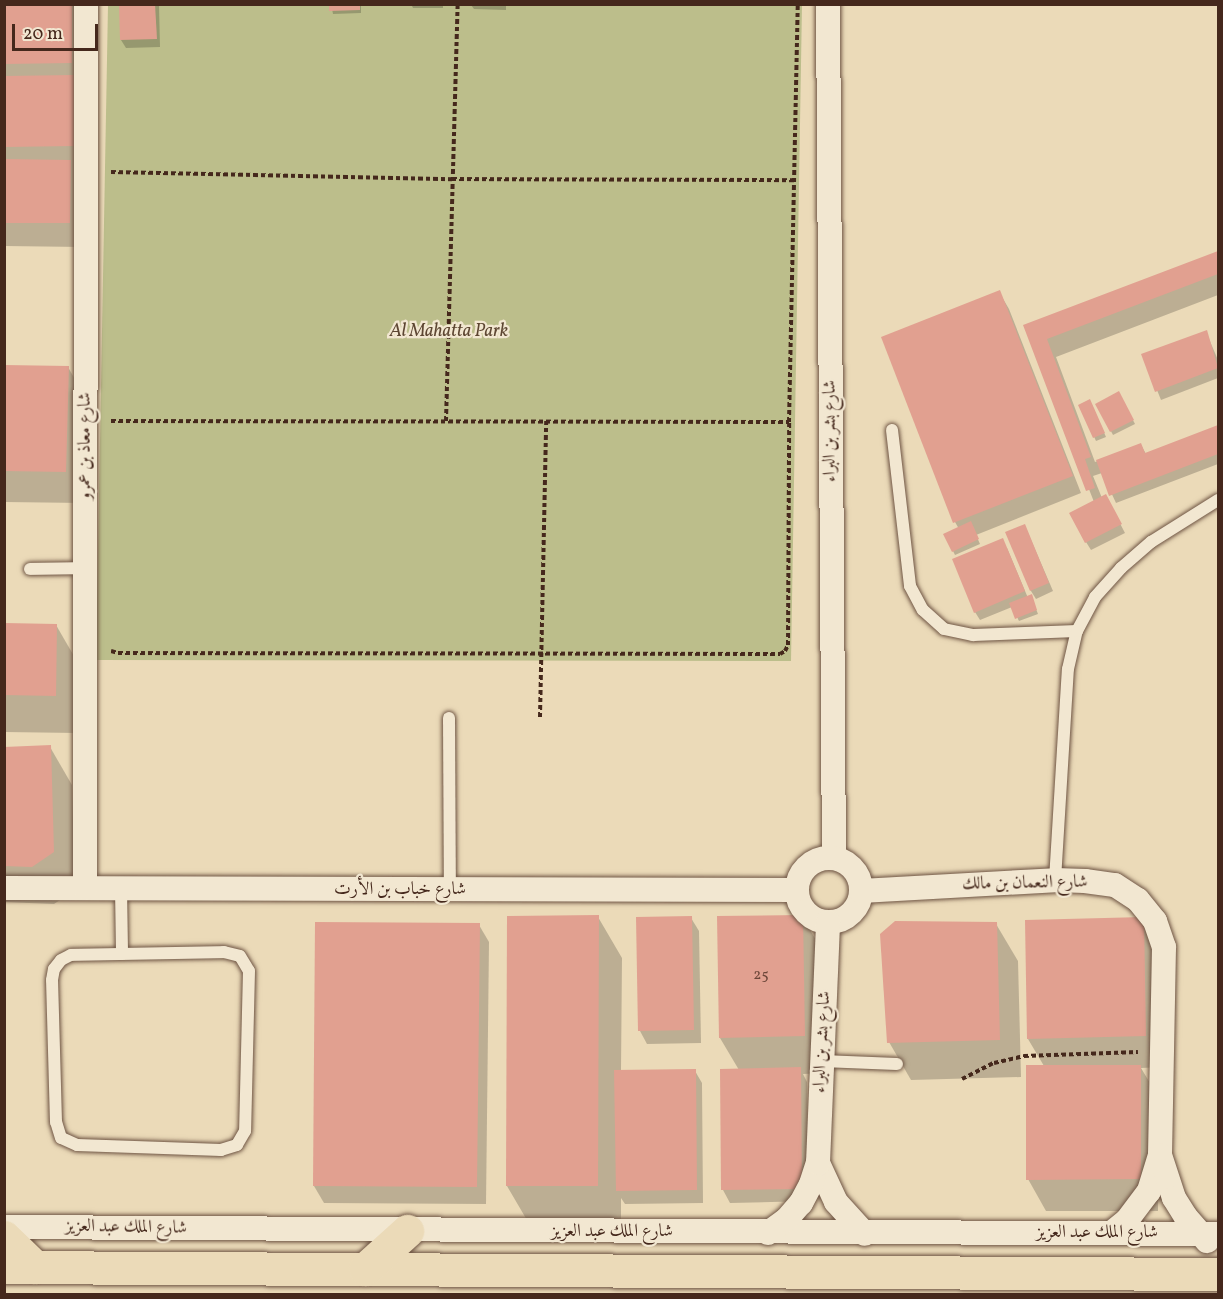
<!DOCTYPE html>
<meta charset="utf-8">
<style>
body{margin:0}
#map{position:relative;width:1223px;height:1299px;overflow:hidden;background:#ebdab8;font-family:Vollkorn,Amiri,serif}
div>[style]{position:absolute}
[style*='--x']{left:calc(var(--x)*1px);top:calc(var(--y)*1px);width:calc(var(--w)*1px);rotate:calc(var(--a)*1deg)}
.green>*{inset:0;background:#bcbe8b}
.shadow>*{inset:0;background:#0003}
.building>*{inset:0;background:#e1a090}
.path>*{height:4px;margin-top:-2px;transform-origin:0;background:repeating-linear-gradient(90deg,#45281c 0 4.5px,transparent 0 7.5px)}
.roads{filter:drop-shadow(0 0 2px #6e5443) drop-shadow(0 0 2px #6e5443)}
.lane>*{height:12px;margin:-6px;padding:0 6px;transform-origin:6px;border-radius:6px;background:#f2e7d1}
.street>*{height:24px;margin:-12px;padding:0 12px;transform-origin:12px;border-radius:12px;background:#f2e7d1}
.street>.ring{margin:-12px;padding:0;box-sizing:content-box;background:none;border:24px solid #f2e7d1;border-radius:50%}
.highway>*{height:33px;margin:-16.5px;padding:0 16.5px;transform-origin:16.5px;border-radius:16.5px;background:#ebdab8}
span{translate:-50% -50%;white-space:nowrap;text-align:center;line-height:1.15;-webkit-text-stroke:4.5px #f2e7d1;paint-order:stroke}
.number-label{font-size:15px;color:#6c4639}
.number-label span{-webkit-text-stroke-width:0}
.park-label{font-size:18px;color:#5d4632;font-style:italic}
.street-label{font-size:18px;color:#45281c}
.frame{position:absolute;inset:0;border:6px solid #45281c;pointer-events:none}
.scale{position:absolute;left:12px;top:24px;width:86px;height:27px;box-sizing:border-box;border:3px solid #45281c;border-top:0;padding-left:8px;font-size:18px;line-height:21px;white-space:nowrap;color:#45281c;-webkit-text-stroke:4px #f2e7d1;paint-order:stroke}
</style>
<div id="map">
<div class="green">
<i style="clip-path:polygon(108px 5px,802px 5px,791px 661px,96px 660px)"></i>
<i style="clip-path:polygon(40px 1293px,224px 1294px,40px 1294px)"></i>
</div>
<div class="shadow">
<i style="clip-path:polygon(4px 4px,84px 4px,83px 247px,4px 246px)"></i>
<i style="clip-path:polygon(121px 4px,159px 4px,160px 47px,126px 48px,121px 40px)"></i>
<i style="clip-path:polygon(331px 4px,361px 4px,361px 13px,333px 14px)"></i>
<i style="clip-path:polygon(411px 4px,443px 4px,443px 8px,413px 8px)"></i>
<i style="clip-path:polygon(506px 4px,506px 10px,474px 9px,471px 5px)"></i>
<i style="clip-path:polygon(1218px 252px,1218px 295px,1056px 357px,1095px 462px,1141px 445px,1146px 454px,1218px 427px,1218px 464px,1116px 503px,1102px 473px,1093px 476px,1102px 498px,1110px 504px,1125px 533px,1091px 550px,1086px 542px,1094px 502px,1025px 326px)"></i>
<i style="clip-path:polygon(999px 292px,1009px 309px,1081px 493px,976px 535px,980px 544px,955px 555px,945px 535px,959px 529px,955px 522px)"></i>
<i style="clip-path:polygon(1206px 332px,1218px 360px,1218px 378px,1161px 400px,1143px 355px)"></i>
<i style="clip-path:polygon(4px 366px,68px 367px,86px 399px,84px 503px,4px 502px)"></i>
<i style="clip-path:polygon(1119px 393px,1135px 424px,1113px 435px,1097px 404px)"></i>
<i style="clip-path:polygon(1092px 405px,1106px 437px,1096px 441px,1080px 406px)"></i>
<i style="clip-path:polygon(1025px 526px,1053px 591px,1036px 599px,1031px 591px)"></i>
<i style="clip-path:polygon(1007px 548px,1028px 598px,1031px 596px,1038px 614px,1019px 621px,1012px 607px,980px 620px,975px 612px)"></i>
<i style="clip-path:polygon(4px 625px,56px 625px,78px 663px,77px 733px,4px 732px)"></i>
<i style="clip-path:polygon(50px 747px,72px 785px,75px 890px,54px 904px,4px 902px,4px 748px)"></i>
<i style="clip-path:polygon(802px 916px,824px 954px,826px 1073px,803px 1074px,807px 1082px,809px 1201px,730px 1203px,723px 1190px,739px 1070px,720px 1038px)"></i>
<i style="clip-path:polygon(598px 917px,622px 958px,621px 1072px,695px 1071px,702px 1083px,703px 1203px,625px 1204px,621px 1198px,621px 1226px,531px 1227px,507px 1186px)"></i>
<i style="clip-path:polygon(691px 918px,699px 931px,701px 1043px,647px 1044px,640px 1031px)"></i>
<i style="clip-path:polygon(1143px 919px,1162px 950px,1164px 1067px,1141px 1068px,1159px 1098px,1158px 1211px,1046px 1211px,1028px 1179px,1044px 1066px,1028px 1039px)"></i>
<i style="clip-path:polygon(996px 924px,1018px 961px,1021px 1077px,911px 1080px,889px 1042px)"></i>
<i style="clip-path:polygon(479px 925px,489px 942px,486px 1204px,324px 1203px,314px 1186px)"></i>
</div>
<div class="building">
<i style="clip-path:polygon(4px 4px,72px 4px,72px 63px,4px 64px)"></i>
<i style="clip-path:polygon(119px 4px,155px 4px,157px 39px,120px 40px)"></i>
<i style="clip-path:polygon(329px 4px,360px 4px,360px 10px,329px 11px)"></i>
<i style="clip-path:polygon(74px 75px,74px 146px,5px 147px,5px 76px)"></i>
<i style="clip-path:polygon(4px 159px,71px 160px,70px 223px,4px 223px)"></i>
<i style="clip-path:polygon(1218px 251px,1218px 274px,1047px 339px,1091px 457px,1085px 459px,1095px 488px,1086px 491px,1023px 325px)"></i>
<i style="clip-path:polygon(1000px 290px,1073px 476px,953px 523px,881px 337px)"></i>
<i style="clip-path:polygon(1207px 330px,1218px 368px,1155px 392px,1141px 354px)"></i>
<i style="clip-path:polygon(4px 365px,69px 366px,66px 472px,4px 471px)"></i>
<i style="clip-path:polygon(1119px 391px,1134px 420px,1110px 432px,1095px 404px)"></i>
<i style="clip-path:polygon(1090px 399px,1105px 433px,1093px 438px,1078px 405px)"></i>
<i style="clip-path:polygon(1218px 425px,1218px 454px,1109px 496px,1096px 460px,1141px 443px,1145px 453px)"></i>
<i style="clip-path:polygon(1106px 494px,1122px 524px,1085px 543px,1069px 513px)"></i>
<i style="clip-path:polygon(971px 521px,979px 539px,952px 552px,943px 534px)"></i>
<i style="clip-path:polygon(1025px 524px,1049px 583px,1030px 591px,1005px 532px)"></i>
<i style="clip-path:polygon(1003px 538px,1025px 591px,974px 613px,952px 559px)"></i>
<i style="clip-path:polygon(1032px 594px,1037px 610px,1015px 619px,1009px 603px)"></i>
<i style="clip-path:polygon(4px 623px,57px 624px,56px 696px,4px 695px)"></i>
<i style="clip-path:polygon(51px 745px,54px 852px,32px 867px,4px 866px,4px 747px)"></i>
<i style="clip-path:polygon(599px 915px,598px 1186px,506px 1186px,507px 916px)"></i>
<i style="clip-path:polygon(803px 915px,805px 1036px,719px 1038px,717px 916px)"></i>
<i style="clip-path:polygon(692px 916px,694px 1030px,638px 1031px,636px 917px)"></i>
<i style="clip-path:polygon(1144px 917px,1146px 1036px,1027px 1039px,1025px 920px)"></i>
<i style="clip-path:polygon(895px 921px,997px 922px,1000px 1040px,887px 1043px,880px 934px)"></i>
<i style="clip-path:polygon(315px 922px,480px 923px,477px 1187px,313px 1186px)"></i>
<i style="clip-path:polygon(1026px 1065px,1141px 1065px,1141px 1179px,1026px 1180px)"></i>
<i style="clip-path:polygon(801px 1067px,802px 1189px,721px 1190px,720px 1069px)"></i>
<i style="clip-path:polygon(696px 1069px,697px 1190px,616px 1191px,614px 1070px)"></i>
</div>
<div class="path">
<i style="--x:111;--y:172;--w:341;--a:1.2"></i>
<i style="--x:452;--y:179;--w:343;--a:0.2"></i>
<i style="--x:111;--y:421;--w:678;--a:0.08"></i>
<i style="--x:446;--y:421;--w:417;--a:-88.4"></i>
<i style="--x:111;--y:651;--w:7;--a:16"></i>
<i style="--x:118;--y:653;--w:662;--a:0.09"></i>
<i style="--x:780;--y:654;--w:6;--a:-31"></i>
<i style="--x:785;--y:651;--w:7;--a:-63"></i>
<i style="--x:788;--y:645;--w:223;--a:-89.7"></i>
<i style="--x:789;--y:422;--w:418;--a:-88.8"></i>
<i style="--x:540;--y:717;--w:296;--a:-88.8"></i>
<i style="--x:962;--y:1079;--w:36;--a:-27"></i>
<i style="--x:994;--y:1063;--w:31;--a:-13"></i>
<i style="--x:1024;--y:1056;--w:114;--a:-2"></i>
</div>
<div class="roads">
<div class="lane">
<i style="--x:892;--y:430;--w:157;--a:83.4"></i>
<i style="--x:910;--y:586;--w:27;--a:62"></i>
<i style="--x:923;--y:610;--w:28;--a:42"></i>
<i style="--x:944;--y:629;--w:30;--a:12"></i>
<i style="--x:973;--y:635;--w:104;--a:-2.2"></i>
<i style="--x:30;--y:569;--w:56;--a:-1"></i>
<i style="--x:449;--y:718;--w:172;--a:89.7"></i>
<i style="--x:1055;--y:880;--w:211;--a:-86.5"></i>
<i style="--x:1068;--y:669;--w:39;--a:-77"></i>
<i style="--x:1077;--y:631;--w:38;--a:-62"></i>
<i style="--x:1095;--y:597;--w:39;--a:-48"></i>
<i style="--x:1121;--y:568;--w:40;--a:-41"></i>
<i style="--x:1151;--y:542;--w:79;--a:-32.1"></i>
<i style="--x:121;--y:888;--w:66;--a:89.1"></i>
<i style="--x:224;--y:952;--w:16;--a:14"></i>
<i style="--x:240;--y:956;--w:17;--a:59"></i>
<i style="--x:249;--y:971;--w:160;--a:91.4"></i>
<i style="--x:245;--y:1131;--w:16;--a:120"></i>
<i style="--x:237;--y:1145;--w:17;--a:163"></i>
<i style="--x:221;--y:1150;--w:144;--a:-178"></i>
<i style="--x:77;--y:1145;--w:17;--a:-156"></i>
<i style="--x:61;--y:1138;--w:17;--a:-107"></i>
<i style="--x:56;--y:1122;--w:142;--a:-91.6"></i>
<i style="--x:52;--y:980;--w:11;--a:-80"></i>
<i style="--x:54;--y:969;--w:11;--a:-52"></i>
<i style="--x:61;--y:960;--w:11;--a:-27"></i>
<i style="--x:71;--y:955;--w:153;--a:-1.1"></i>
<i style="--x:822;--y:1061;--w:75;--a:2.3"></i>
</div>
<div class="street">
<i style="--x:828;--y:4;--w:854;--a:89.6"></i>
<i class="ring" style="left:797px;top:858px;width:40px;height:40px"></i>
<i style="--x:4;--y:888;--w:792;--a:0.14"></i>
<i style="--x:85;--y:888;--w:884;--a:-89.94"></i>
<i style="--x:861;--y:891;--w:194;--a:-3.2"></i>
<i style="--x:1055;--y:880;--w:30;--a:2"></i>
<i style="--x:1085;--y:881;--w:30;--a:8"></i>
<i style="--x:1115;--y:885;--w:27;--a:33"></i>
<i style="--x:1138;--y:900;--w:27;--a:51"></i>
<i style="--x:1155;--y:921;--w:28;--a:71"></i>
<i style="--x:1164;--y:947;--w:208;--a:91.1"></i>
<i style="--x:1160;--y:1155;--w:38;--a:107"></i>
<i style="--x:1149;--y:1191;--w:38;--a:127"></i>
<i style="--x:1126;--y:1221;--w:19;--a:141"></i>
<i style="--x:1160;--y:1155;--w:45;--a:72"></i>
<i style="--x:1174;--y:1198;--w:22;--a:58"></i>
<i style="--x:1186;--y:1217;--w:32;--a:49"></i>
<i style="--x:818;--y:1163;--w:43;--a:65.2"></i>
<i style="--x:836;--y:1202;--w:43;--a:47.8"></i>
<i style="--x:4;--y:1227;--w:1214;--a:0.33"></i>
<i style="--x:768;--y:1233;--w:22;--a:-36"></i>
<i style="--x:786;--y:1220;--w:23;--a:-49"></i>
<i style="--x:801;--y:1203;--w:21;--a:-62"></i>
<i style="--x:811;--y:1184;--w:22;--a:-72"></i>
<i style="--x:818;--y:1163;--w:241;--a:-87.6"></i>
</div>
<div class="highway">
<i style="--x:4;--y:1237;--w:43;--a:44.1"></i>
<i style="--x:4;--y:1267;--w:1214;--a:0.33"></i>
<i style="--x:365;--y:1269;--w:57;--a:-42.1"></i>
</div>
</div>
<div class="number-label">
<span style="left:761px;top:976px">25</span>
</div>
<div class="park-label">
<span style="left:449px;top:332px">Al Mahatta Park</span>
</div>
<div class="street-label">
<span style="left:831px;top:431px;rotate:-90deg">شارع بشر بن البراء</span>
<span style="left:86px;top:446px;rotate:-90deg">شارع معاذ بن عمرو</span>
<span style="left:1025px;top:884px;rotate:-1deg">شارع النعمان بن مالك</span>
<span style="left:400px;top:890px">شارع خباب بن الأرت</span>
<span style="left:823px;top:1042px;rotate:-87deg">شارع بشر بن البراء</span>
<span style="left:126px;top:1228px;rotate:1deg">شارع الملك عبد العزيز</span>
<span style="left:612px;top:1232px">شارع الملك عبد العزيز</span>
<span style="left:1097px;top:1233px">شارع الملك عبد العزيز</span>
</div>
<div class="frame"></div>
<div class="scale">20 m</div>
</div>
